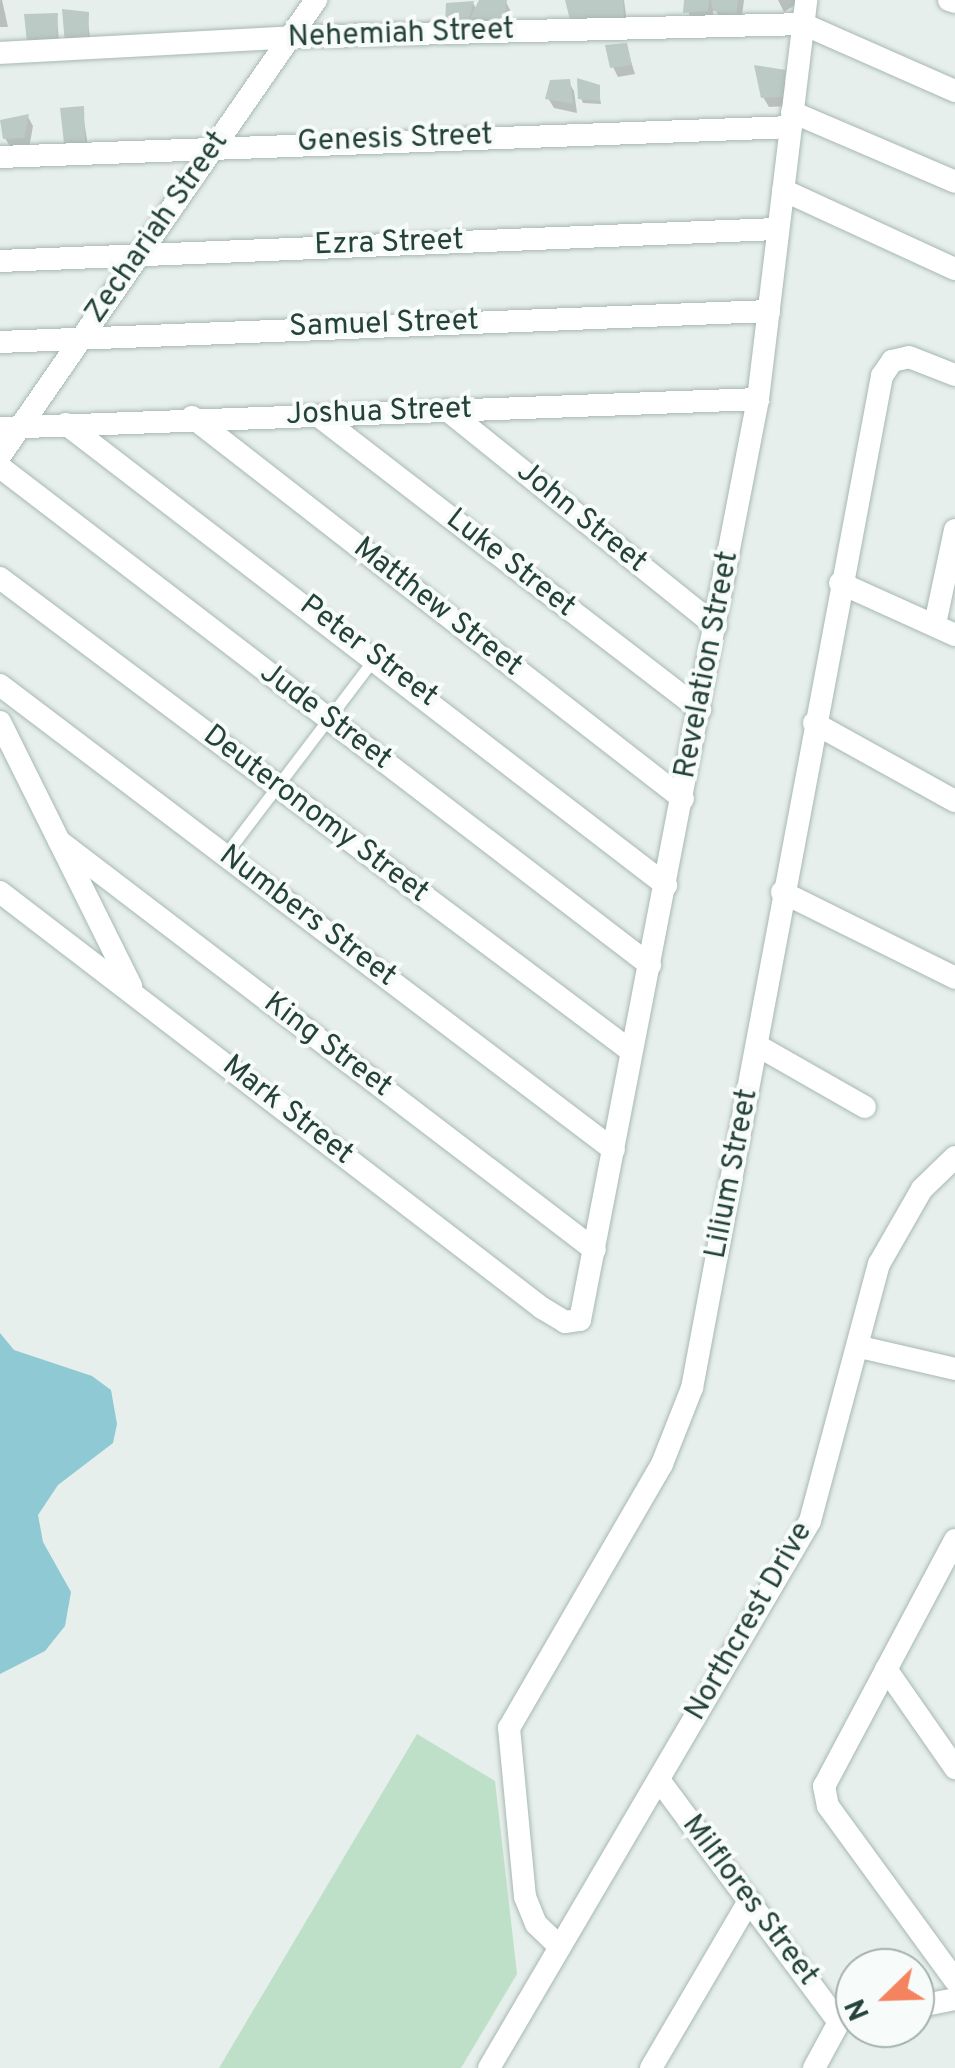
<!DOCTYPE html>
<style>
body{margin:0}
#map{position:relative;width:955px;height:2068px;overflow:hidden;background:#e6efeb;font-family:Overpass,sans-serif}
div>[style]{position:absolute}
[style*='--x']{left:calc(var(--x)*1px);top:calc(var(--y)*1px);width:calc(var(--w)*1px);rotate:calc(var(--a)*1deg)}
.green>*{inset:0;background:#bfe0c8}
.water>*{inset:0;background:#8ec9d4}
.shadow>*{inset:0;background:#0003}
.building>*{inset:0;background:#bbcac4}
.roads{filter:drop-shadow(0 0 2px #a8b8b2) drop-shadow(0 0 2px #a8b8b2)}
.lane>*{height:11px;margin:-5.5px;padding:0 5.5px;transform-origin:5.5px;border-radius:5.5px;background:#fff}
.street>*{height:22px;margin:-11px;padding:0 11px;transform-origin:11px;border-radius:11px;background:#fff}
span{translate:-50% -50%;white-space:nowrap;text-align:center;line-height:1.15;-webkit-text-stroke:8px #f7fbf9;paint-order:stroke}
.street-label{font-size:30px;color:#24423a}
.north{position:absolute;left:835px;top:1948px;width:100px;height:100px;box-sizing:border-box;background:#f7fbf9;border:2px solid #a3b1ad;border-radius:50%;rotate:247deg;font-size:28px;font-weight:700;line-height:40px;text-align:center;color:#24423a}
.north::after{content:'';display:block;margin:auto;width:35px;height:45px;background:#f4845f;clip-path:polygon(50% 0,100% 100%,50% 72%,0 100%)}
</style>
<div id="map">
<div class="green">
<i style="clip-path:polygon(417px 1734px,495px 1781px,517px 1974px,461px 2068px,219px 2068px)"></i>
</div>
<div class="water">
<i style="clip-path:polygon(0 1333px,14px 1350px,92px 1376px,111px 1390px,117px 1424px,113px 1443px,58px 1485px,38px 1515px,43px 1542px,71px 1592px,65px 1626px,45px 1651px,0 1674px)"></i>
</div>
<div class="shadow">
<i style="clip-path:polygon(0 0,2px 0,8px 27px,0 27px)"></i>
<i style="clip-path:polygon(567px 0,624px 0,628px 30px)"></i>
<i style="clip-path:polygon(686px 0,744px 0,741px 24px,722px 21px,713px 5px,713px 21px,691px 23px)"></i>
<i style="clip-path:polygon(778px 0,803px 0,784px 12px)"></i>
<i style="clip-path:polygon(506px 2px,511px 12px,507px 33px,448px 22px,473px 3px,477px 10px)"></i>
<i style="clip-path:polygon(87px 14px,92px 53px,73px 53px)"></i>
<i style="clip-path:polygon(57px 16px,60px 55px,30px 50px)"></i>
<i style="clip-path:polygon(626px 46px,635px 74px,618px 77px,613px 67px)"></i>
<i style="clip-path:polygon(784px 72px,787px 106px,769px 107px,763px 97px)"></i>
<i style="clip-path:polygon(568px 81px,574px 91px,577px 113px,554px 108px,548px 98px)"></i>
<i style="clip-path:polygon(598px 87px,601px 104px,583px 103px,581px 98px)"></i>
<i style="clip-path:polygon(82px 108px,89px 152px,73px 152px,67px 142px)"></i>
<i style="clip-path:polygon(28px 117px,33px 126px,29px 148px,11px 148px,5px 138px)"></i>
</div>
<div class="building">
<i style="clip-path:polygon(479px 0,507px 0,503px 24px,468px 23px,445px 23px,446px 3px,474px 1px,468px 23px)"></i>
<i style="clip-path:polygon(565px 0,623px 0,624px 21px,570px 20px)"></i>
<i style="clip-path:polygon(684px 0,709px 0,708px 11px,683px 13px)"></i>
<i style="clip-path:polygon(711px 0,738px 0,736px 15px,713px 11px)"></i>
<i style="clip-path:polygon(62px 9px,89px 12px,88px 44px,65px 44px)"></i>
<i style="clip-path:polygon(58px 13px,56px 46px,28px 51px,24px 14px)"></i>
<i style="clip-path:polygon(627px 43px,632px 65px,610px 68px,605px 45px)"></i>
<i style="clip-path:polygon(754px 65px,786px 70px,783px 97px,761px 98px)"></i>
<i style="clip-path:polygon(577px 78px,600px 85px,600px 101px,578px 99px)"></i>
<i style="clip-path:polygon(570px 79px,573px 104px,545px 99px,550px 80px)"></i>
<i style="clip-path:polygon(84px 106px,85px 142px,64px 143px,60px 108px)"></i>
<i style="clip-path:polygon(29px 114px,24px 138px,3px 139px,0 120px)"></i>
</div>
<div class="roads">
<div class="lane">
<i style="--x:225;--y:855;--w:245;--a:-52.8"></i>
</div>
<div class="street">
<i style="--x:949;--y:0;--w:6;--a:18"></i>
<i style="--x:0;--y:53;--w:291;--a:-3.1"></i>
<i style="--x:291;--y:37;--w:512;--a:-1.45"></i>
<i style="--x:803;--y:24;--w:166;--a:23.8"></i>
<i style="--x:792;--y:112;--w:177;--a:23.2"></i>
<i style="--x:0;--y:157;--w:791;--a:-2.17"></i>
<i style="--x:783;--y:190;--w:189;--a:24.7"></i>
<i style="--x:0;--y:261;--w:779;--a:-2.36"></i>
<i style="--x:0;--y:342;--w:770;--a:-2.31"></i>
<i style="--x:447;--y:410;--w:345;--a:38.8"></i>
<i style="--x:192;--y:417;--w:622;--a:37.88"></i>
<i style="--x:320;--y:417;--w:480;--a:37.6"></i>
<i style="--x:66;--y:424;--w:757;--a:37.54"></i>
<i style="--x:0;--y:428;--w:759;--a:-2.19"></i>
<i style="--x:0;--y:456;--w:555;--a:-55.28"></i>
<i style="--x:0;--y:467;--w:819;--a:37.46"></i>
<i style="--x:0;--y:578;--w:789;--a:36.86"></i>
<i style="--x:840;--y:583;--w:126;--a:24.3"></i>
<i style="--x:935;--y:624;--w:96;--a:-78"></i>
<i style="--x:0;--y:685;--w:770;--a:37.14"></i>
<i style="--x:0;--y:722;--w:295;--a:63.6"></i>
<i style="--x:814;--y:723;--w:161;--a:29"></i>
<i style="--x:59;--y:841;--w:674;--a:37.35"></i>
<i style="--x:0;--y:892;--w:683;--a:37.51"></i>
<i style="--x:542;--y:1308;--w:27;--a:31"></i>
<i style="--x:565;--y:1322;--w:15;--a:-8"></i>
<i style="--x:580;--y:1320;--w:938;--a:-79.06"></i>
<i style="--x:758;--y:399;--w:402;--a:-83.1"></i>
<i style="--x:782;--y:892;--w:193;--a:26.4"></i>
<i style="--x:758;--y:1046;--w:123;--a:29.7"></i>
<i style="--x:860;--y:1347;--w:98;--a:13"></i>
<i style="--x:955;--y:1540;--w:279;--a:118"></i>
<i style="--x:824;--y:1786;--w:20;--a:79"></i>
<i style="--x:828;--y:1806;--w:215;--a:53.9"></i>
<i style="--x:886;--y:1669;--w:121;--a:55.1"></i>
<i style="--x:659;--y:1780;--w:302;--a:53.4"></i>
<i style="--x:560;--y:1947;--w:33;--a:-136"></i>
<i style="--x:536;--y:1924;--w:29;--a:-112"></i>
<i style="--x:525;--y:1897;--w:170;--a:-95.4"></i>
<i style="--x:509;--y:1728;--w:305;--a:-59.9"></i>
<i style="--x:662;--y:1464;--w:82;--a:-68.5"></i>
<i style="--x:692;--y:1388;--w:1030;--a:-79.37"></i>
<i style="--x:882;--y:376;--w:18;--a:-56"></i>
<i style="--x:892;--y:361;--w:17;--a:-13"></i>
<i style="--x:909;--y:357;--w:49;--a:21.4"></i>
<i style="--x:915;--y:2007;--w:41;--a:-11.3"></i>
<i style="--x:489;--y:2068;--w:634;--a:-59.59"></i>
<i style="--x:810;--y:1521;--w:266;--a:-75"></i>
<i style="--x:879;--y:1264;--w:86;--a:-60.2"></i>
<i style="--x:922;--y:1189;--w:46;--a:-44.1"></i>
<i style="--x:651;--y:2068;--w:194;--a:-59.6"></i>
<i style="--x:814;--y:2068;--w:52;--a:-61.5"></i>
</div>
</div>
<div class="street-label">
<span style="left:401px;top:35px;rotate:-2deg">Nehemiah Street</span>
<span style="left:395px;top:140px;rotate:-2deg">Genesis Street</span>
<span style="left:158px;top:228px;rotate:-55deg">Zechariah Street</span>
<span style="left:389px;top:244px;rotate:-2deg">Ezra Street</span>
<span style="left:384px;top:325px;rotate:-2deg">Samuel Street</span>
<span style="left:379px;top:413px;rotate:-2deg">Joshua Street</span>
<span style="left:581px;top:518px;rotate:39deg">John Street</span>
<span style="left:510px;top:564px;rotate:38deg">Luke Street</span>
<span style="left:437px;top:608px;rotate:38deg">Matthew Street</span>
<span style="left:368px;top:652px;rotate:37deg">Peter Street</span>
<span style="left:708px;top:665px;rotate:-79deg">Revelation Street</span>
<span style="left:325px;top:717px;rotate:37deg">Jude Street</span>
<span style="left:315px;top:815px;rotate:37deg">Deuteronomy Street</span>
<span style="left:307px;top:917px;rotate:37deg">Numbers Street</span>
<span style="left:327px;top:1046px;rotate:37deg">King Street</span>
<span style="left:287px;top:1111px;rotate:38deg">Mark Street</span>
<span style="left:733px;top:1174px;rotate:-79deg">Lilium Street</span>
<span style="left:750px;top:1622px;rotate:-60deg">Northcrest Drive</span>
<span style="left:749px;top:1901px;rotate:53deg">Milflores Street</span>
</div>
<div class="north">N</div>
</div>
